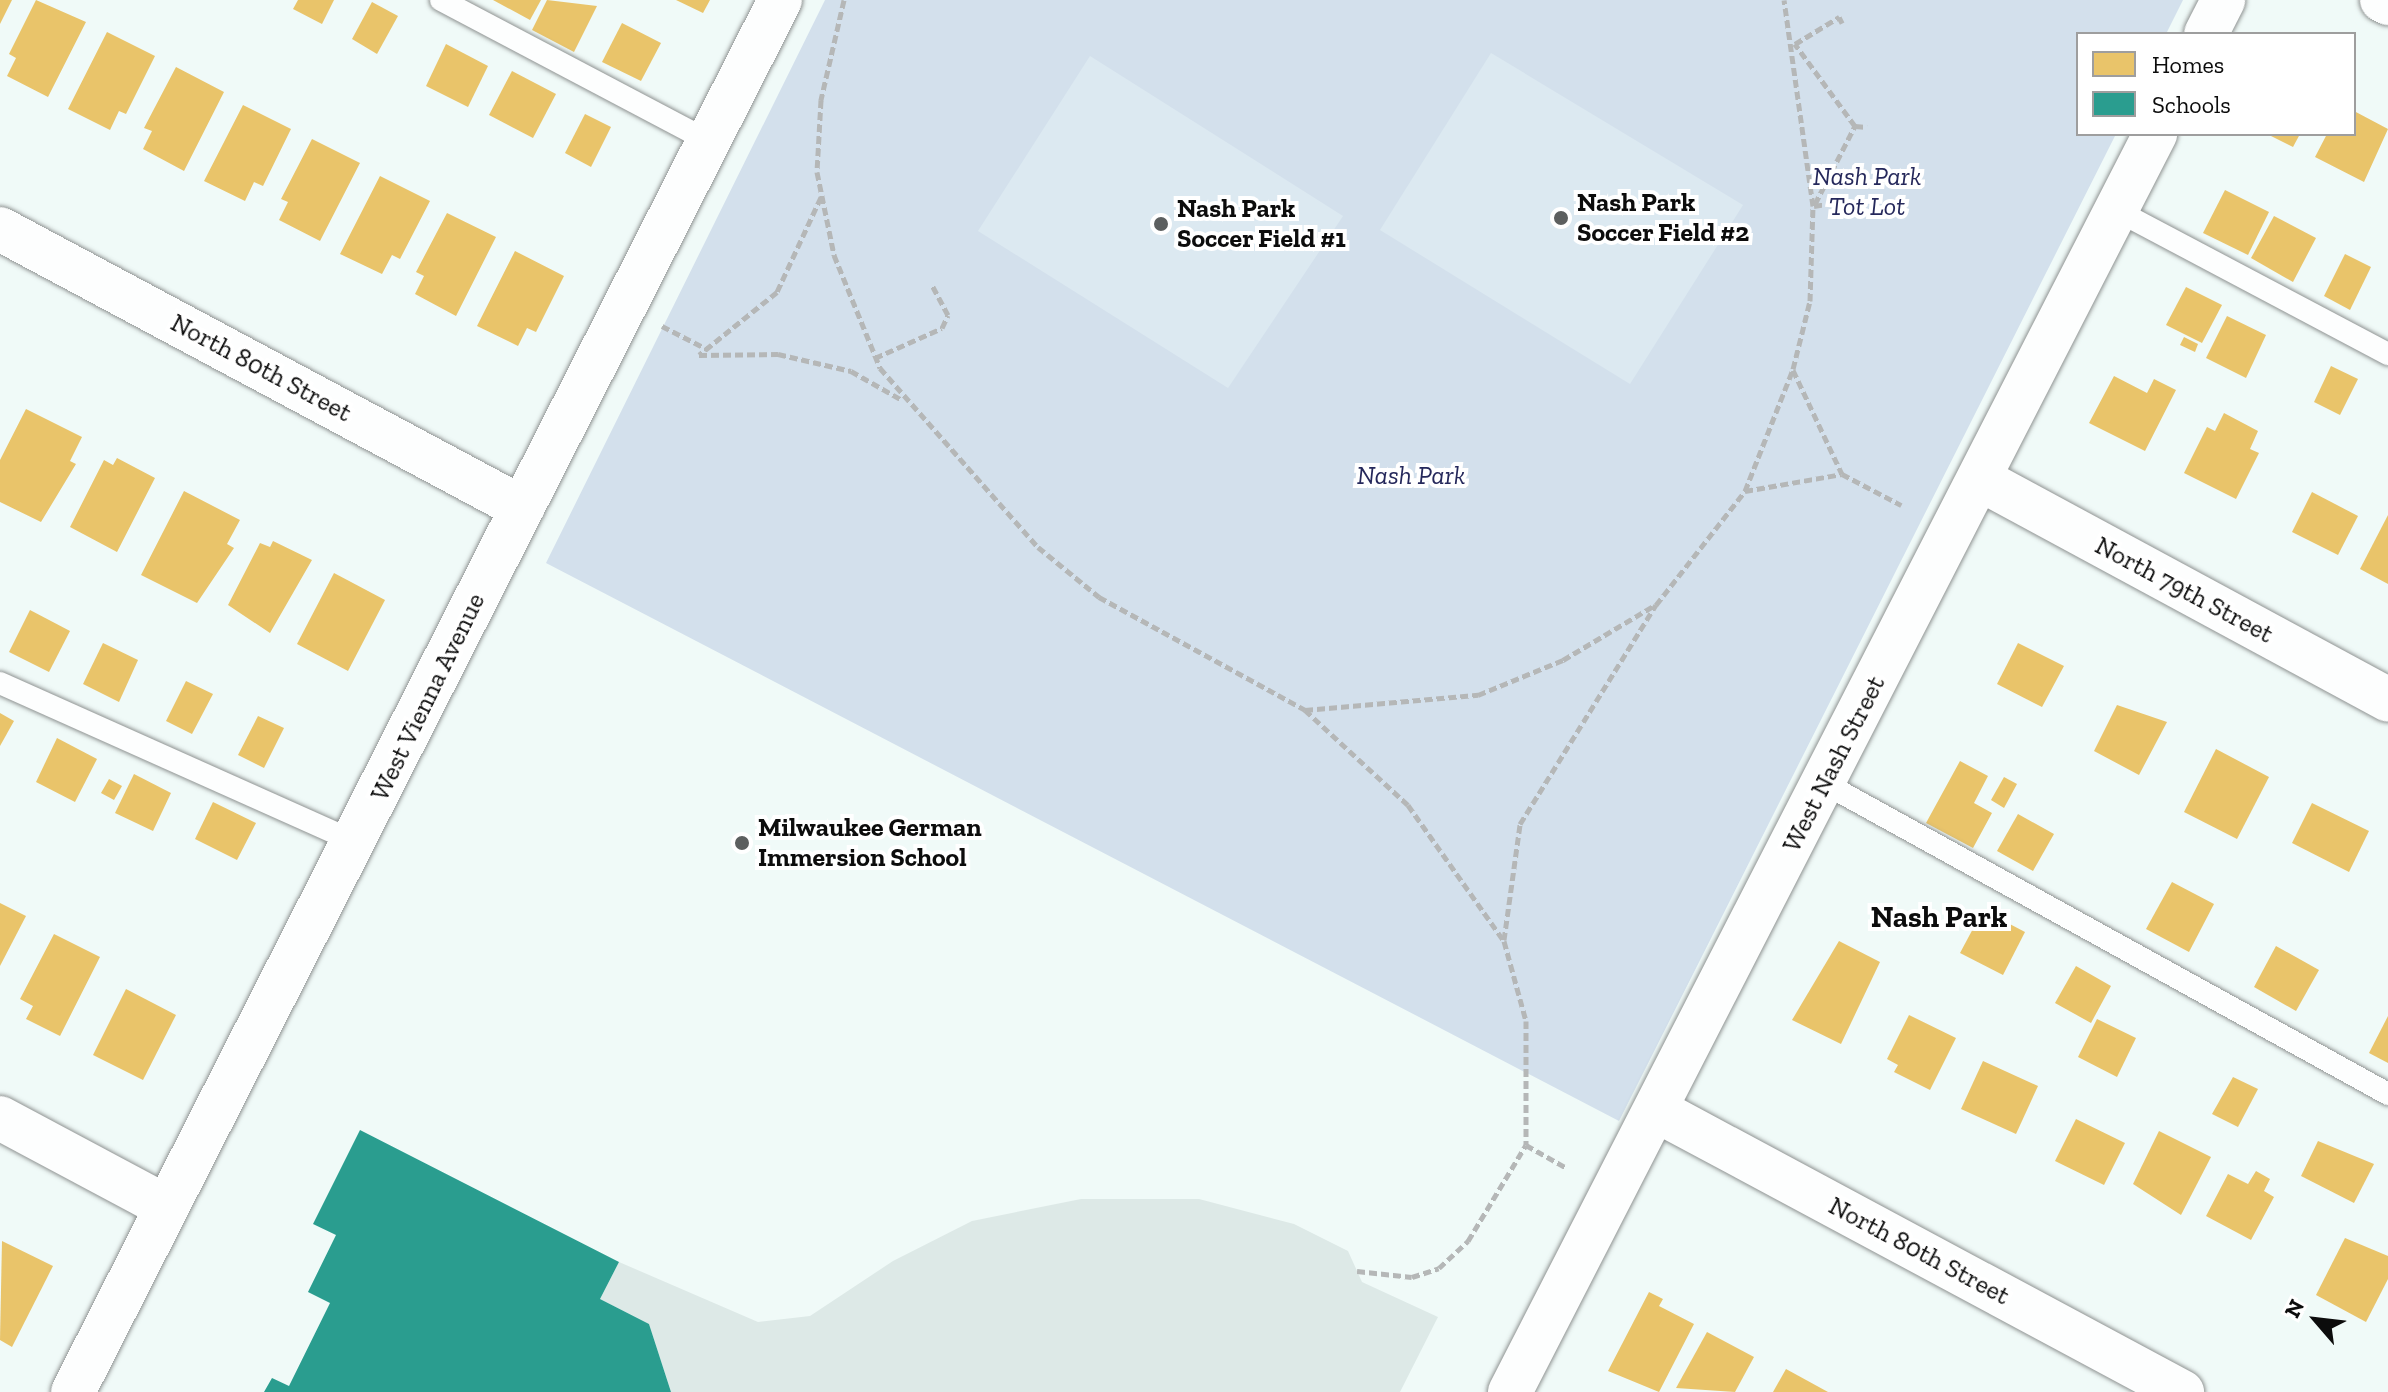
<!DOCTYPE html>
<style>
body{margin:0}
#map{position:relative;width:2388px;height:1392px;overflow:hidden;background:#f0faf8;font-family:"Zilla Slab",serif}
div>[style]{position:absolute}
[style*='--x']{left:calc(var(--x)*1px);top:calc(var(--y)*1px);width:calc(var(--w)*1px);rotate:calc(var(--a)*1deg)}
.green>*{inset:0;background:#d3e0ec}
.pitch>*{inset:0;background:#dce9f1}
.plaza>*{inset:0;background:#dde9e7}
.homes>*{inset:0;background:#e9c46a}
.schools>*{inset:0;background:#2a9d8f}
.path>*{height:5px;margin-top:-2.5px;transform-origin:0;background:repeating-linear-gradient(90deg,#b5b7b7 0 8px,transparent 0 12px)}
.roads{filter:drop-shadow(0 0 2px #8f9392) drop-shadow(0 0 2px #8f9392)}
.service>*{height:22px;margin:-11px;padding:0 11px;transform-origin:11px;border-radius:11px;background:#fdfefe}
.minor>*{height:44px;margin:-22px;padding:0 22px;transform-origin:22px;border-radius:22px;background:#fdfefe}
.dots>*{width:22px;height:22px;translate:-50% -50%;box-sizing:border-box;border:4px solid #fff;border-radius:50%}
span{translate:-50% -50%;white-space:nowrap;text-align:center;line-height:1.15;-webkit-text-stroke:8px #fff;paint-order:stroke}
.park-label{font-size:26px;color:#25285b;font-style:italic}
.poi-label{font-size:26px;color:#0c0c0c;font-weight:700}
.left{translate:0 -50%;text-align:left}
.street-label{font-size:26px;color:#0c0c0c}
.quarter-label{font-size:30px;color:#0c0c0c;font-weight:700}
.legend{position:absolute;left:2076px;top:32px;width:280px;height:104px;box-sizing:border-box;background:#fff;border:2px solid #9e9e9e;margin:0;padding:10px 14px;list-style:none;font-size:24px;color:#0c0c0c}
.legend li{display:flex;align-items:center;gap:16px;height:40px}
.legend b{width:40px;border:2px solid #9e9e9e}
.north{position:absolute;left:2276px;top:1280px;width:80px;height:80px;-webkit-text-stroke:6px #fff;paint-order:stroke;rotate:298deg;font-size:22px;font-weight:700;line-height:32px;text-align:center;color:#0c0c0c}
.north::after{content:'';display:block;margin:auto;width:28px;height:36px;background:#0c0c0c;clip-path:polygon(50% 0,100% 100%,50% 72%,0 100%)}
</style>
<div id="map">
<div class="green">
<i style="clip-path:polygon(825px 0,2183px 0,2166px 34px,2078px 34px,2078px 134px,2116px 134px,1619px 1121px,546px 563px)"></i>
</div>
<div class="pitch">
<i style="clip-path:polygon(1491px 53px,1743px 205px,1630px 384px,1380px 230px)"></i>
<i style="clip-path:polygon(1090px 56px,1343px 216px,1228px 388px,978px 231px)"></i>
</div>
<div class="plaza">
<i style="clip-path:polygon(1081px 1199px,1199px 1199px,1294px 1224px,1348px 1251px,1362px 1282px,1438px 1317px,1400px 1392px,671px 1392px,649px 1324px,600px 1299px,619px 1262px,758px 1322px,810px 1316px,893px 1261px,972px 1221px)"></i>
</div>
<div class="homes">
<i style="clip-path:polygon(0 0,12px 0,0 24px)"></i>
<i style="clip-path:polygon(36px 0,86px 22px,48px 97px,7px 76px,16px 58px,9px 54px)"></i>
<i style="clip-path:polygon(298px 0,334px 0,322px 24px,293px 9px)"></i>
<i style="clip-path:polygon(493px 0,541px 0,530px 20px)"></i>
<i style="clip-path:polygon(547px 0,597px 6px,574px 52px,532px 30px)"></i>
<i style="clip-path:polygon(676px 0,710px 0,703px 13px)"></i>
<i style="clip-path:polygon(372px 2px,398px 16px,377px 54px,352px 39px)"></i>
<i style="clip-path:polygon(622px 23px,661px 43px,641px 81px,602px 62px)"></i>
<i style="clip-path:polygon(107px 32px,155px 56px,126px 114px,119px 111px,110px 130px,68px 109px)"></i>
<i style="clip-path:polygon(446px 44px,488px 66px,468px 107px,426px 86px)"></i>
<i style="clip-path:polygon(176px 67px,224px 92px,184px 171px,143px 149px,152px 131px,144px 128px)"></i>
<i style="clip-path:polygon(512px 71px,556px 94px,533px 138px,489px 115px)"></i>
<i style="clip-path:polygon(243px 105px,291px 129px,263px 186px,254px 182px,245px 201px,204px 181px)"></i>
<i style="clip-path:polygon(2354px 111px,2388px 129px,2364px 182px,2315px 157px,2327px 134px,2354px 134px)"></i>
<i style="clip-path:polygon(585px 114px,611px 127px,591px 167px,565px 153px)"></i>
<i style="clip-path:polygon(2267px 134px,2300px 134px,2293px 147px)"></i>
<i style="clip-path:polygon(312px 139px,360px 163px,320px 241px,279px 220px,288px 202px,281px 199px)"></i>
<i style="clip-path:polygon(380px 176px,430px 201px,400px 259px,392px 255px,382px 274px,340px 254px)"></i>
<i style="clip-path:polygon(2225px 190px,2269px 212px,2248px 255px,2203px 233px)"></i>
<i style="clip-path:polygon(447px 213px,496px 237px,456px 316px,415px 294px,424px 276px,416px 272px)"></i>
<i style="clip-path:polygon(2274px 216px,2316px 238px,2293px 282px,2251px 258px)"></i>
<i style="clip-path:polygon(515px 251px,564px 276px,536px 332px,527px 328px,518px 346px,477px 326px)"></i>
<i style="clip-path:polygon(2345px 254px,2371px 267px,2350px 310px,2324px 296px)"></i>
<i style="clip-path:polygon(2186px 287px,2222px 305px,2202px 343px,2166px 325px)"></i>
<i style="clip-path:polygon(2227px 316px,2266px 335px,2246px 378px,2206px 358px)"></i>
<i style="clip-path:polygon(2184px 337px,2198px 344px,2195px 352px,2180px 345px)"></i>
<i style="clip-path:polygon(2331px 366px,2358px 379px,2340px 415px,2314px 402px)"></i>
<i style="clip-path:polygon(2114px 376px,2147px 393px,2154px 379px,2176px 390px,2145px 451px,2089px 423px)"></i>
<i style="clip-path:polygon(26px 409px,82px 437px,70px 461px,76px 464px,41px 522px,0 502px,0 460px)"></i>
<i style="clip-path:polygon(2224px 413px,2258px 431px,2250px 449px,2259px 453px,2236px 499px,2184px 473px,2207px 427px,2215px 431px)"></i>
<i style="clip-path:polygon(117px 458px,155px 478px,117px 552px,70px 527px,104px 460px,113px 465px)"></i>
<i style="clip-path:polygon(184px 491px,240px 520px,227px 544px,234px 548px,197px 603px,141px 575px)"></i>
<i style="clip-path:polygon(2312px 492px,2358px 516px,2338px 555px,2292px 532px)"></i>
<i style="clip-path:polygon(2388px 515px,2388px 584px,2360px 569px)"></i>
<i style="clip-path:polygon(273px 541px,312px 560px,270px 633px,228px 605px,260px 543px,270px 547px)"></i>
<i style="clip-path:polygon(334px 573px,385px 600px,348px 671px,297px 644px)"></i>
<i style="clip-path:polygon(30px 610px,70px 631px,49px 672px,9px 652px)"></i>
<i style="clip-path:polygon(103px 643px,138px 660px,119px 702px,83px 684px)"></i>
<i style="clip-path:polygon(2018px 643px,2064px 666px,2042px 707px,1997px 684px)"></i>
<i style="clip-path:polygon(186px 681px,213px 694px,192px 734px,166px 721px)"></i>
<i style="clip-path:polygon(2117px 705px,2167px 722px,2139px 775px,2094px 751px)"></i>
<i style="clip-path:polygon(0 713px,14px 721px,0 746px)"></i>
<i style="clip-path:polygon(258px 716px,284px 728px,264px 768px,238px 755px)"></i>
<i style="clip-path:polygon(57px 738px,97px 759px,75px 802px,36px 782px)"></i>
<i style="clip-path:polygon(2216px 749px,2269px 777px,2237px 839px,2184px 812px)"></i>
<i style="clip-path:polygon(1960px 761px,1988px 776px,1974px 803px,1992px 813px,1973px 848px,1926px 823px)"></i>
<i style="clip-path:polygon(134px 774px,171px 793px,153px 831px,115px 813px)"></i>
<i style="clip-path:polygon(2004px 777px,2017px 784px,2004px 808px,1991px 800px)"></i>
<i style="clip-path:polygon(109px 779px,122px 786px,114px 800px,101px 793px)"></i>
<i style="clip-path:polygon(213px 802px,256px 823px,237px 860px,195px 839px)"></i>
<i style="clip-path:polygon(2312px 803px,2369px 831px,2349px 872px,2292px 843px)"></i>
<i style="clip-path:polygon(2018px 814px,2054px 834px,2033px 871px,1997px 851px)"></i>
<i style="clip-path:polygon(2172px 882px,2214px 904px,2189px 952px,2146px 929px)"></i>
<i style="clip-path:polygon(0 903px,26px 916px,0 966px)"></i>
<i style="clip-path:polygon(1983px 910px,2025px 932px,2003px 975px,1960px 953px)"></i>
<i style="clip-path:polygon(54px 934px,100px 957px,60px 1036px,26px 1019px,33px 1006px,20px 999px)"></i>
<i style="clip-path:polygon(1839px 941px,1880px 962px,1841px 1044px,1792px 1020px)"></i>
<i style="clip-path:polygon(2276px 946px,2319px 970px,2296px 1011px,2254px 987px)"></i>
<i style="clip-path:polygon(2076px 966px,2111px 986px,2091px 1023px,2055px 1003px)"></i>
<i style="clip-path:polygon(126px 989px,176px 1015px,143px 1080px,93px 1055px)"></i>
<i style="clip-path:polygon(1909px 1015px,1956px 1038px,1930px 1090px,1894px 1072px,1898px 1065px,1887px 1059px)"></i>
<i style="clip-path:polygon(2388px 1016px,2388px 1063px,2369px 1053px)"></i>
<i style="clip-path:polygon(2097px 1019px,2136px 1038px,2117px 1077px,2078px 1057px)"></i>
<i style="clip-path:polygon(1983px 1061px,2038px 1086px,2016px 1134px,1961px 1109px)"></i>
<i style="clip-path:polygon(2233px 1077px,2258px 1089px,2238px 1127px,2212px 1114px)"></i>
<i style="clip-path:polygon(2076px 1119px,2125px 1143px,2104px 1185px,2055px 1161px)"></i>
<i style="clip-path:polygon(2159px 1131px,2211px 1157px,2181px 1215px,2133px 1184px)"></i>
<i style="clip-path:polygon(2318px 1141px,2374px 1164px,2354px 1203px,2301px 1176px)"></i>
<i style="clip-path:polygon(2256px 1171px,2270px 1179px,2264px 1191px,2274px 1197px,2251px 1240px,2206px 1216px,2228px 1174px,2248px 1184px)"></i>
<i style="clip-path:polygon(2345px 1238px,2388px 1256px,2388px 1279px,2366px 1322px,2316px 1295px)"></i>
<i style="clip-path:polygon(2px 1241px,53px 1266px,12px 1347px,0 1340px)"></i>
<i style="clip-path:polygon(1649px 1292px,1663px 1299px,1659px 1306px,1694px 1324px,1659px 1392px,1608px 1371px)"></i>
<i style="clip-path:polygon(1707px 1332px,1754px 1357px,1735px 1392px,1676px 1388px)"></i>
<i style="clip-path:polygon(1786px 1369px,1828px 1392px,1773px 1392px)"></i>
</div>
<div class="schools">
<i style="clip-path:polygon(360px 1130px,619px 1262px,600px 1299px,649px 1324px,671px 1392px,264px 1392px,272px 1378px,289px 1386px,330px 1303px,308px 1292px,336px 1235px,313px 1224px)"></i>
</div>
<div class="path">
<i style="--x:844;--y:0;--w:103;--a:103"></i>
<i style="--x:821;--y:100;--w:72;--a:93.2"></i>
<i style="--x:817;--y:172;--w:85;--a:78.4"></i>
<i style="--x:834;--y:255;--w:122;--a:67.8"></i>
<i style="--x:880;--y:368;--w:239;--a:48.6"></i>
<i style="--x:1038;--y:547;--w:79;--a:39.3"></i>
<i style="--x:1099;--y:597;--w:235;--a:28.7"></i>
<i style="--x:1305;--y:710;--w:140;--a:42.7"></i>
<i style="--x:1408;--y:805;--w:166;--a:54.8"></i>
<i style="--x:1504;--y:941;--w:83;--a:74.6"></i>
<i style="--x:1526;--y:1021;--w:124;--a:90"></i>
<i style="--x:1526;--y:1145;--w:45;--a:29.4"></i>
<i style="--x:1855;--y:126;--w:12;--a:5"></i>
<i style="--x:821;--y:197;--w:105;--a:114.9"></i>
<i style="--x:777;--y:292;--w:100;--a:141.1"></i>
<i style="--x:699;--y:355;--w:79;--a:-0.7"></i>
<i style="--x:778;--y:354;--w:75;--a:13.1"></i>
<i style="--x:851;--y:371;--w:59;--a:29.6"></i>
<i style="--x:1815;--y:204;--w:88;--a:-62.9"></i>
<i style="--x:1855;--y:126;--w:102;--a:-126.2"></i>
<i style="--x:1795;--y:44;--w:52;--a:-31.5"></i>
<i style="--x:1839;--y:17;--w:7;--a:63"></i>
<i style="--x:1814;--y:206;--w:12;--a:-9"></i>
<i style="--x:662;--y:326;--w:51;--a:27.1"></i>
<i style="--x:875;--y:358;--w:73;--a:-24.1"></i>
<i style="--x:942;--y:328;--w:14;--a:-65"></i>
<i style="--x:948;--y:315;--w:34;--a:-118"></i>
<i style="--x:1793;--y:370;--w:115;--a:64.8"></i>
<i style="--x:1842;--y:474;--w:67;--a:27.7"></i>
<i style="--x:1745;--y:491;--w:98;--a:-9.9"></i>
<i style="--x:1305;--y:710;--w:174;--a:-5"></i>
<i style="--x:1478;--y:695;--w:92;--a:-22.4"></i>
<i style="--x:1563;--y:660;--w:107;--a:-30.9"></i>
<i style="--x:1504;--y:940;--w:117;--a:-82.1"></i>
<i style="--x:1520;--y:824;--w:258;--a:-58.2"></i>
<i style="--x:1656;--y:605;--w:145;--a:-52"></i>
<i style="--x:1745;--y:491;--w:131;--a:-68.5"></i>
<i style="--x:1793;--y:369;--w:70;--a:-76"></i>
<i style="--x:1810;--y:301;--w:95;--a:-88.2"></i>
<i style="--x:1813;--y:206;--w:208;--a:-98"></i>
<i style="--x:1357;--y:1271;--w:55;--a:6.2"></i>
<i style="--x:1412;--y:1277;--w:28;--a:-18"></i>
<i style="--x:1439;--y:1268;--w:40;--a:-43"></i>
<i style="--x:1468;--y:1241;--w:112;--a:-58.9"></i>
</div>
<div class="roads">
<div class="service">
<i style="--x:441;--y:0;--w:302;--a:27.8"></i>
<i style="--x:2116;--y:210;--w:308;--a:27.9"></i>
<i style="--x:0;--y:683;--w:390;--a:24.1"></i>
<i style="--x:1824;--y:783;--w:644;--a:28.87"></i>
</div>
<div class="minor">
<i style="--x:2382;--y:0;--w:7;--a:27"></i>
<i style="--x:2206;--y:34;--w:38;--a:-63"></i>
<i style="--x:0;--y:229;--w:592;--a:28.12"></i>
<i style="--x:1980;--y:479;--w:464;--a:28.4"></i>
<i style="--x:1656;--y:1110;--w:597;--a:28.2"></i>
<i style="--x:0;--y:1118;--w:189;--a:28.1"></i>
<i style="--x:73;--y:1392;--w:1561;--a:-63.07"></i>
<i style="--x:1510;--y:1392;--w:1414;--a:-62.85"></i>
</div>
</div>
<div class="dots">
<i style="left:1561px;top:218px;background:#5c5f5f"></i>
<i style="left:1161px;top:224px;background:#5c5f5f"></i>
<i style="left:742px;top:843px;background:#5c5f5f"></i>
</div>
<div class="park-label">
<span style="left:1867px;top:192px">Nash Park<br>Tot Lot</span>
<span style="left:1411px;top:476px">Nash Park</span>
</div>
<div class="poi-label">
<span class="left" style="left:1577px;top:218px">Nash Park<br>Soccer Field #2</span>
<span class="left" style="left:1177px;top:224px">Nash Park<br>Soccer Field #1</span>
<span class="left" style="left:758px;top:843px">Milwaukee German<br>Immersion School</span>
</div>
<div class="street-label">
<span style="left:261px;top:368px;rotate:28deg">North 80th Street</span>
<span style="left:2184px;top:590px;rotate:28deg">North 79th Street</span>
<span style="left:428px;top:697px;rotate:-64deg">West Vienna Avenue</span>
<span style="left:1834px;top:764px;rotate:-63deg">West Nash Street</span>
<span style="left:1919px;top:1251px;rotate:28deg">North 80th Street</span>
</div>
<div class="quarter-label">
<span style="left:1939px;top:917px">Nash Park</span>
</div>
<ul class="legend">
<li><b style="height:22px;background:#e9c46a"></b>Homes</li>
<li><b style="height:22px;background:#2a9d8f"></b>Schools</li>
</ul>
<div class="north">N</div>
</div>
